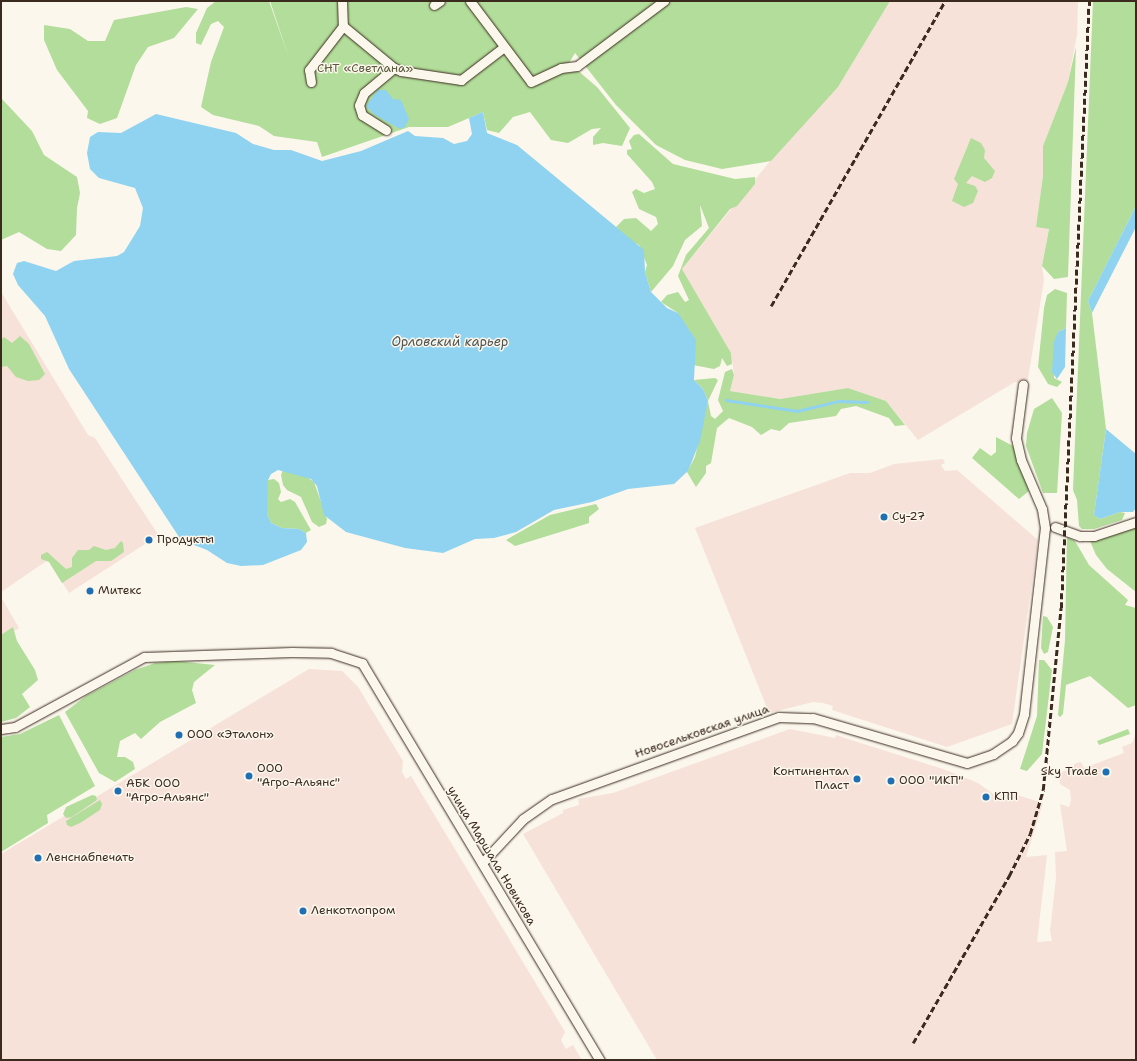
<!DOCTYPE html>
<meta charset="utf-8">
<style>
body{margin:0}
#map{position:relative;width:1137px;height:1061px;overflow:hidden;background:#fbf7ec;font-family:"Shantell Sans",sans-serif}
div>[style]{position:absolute}
[style*='--x']{left:calc(var(--x)*1px);top:calc(var(--y)*1px);width:calc(var(--w)*1px);rotate:calc(var(--a)*1deg)}
.built>*{inset:0;background:#f6e2d8}
.green>*{inset:0;background:#b2dd9a}
.water>*{inset:0;background:#8fd3f0}
.stream>*{height:2.5px;margin:-1.25px;padding:0 1.25px;transform-origin:1.25px;border-radius:1.25px;background:#8fd3f0}
.roads{filter:drop-shadow(0 0 1px #3b2a1e) drop-shadow(0 0 1px #3b2a1e)}
.street>*{height:9px;margin:-4.5px;padding:0 4.5px;transform-origin:4.5px;border-radius:4.5px;background:#fbf7ec}
.rail>*{height:2.5px;margin-top:-1.25px;transform-origin:0;background:repeating-linear-gradient(90deg,#3b2a1e 0 6px,transparent 0 9px)}
.dots>*{width:11px;height:11px;translate:-50% -50%;box-sizing:border-box;border:2px solid #fbf7ec;border-radius:50%}
span{translate:-50% -50%;white-space:nowrap;text-align:center;line-height:1.15;-webkit-text-stroke:3px #fbf7ec;paint-order:stroke}
.park-label{font-size:12px;color:#59573d}
.poi-label{font-size:12px;color:#3b2a1e}
.left{translate:0 -50%;text-align:left}
.right{translate:-100% -50%;text-align:right}
.street-label{font-size:12px;color:#3b2a1e}
.water-label{font-size:13px;color:#505452;font-style:italic}
.frame{position:absolute;inset:0;border:2px solid #3b2a1e;pointer-events:none}
</style>
<div id="map">
<div class="built">
<i style="clip-path:polygon(890px 1px,1078px 1px,1077px 35px,1068px 82px,1043px 146px,1043px 176px,1036px 227px,1049px 228px,1042px 266px,1044px 280px,1027px 385px,1015px 382px,918px 440px,886px 401px,848px 388px,780px 399px,730px 391px,734px 375px,731px 353px,682px 269px,788px 139px,838px 87px)"></i>
<i style="clip-path:polygon(1px 292px,88px 435px,95px 438px,157px 533px,156px 537px,69px 593px,48px 560px,1px 592px)"></i>
<i style="clip-path:polygon(943px 459px,945px 463px,941px 465px,945px 471px,957px 470px,1038px 540px,1012px 724px,947px 747px,832px 710px,833px 706px,823px 703px,813px 702px,769px 713px,695px 528px,850px 473px,870px 473px,894px 464px)"></i>
<i style="clip-path:polygon(1px 597px,19px 628px,1px 640px)"></i>
<i style="clip-path:polygon(309px 669px,342px 671px,358px 687px,403px 761px,402px 772px,406px 779px,411px 776px,565px 1032px,561px 1040px,563px 1044px,566px 1049px,573px 1045px,582px 1060px,1px 1060px,1px 854px)"></i>
<i style="clip-path:polygon(790px 729px,835px 738px,836px 735px,845px 738px,946px 770px,978px 783px,999px 798px,1004px 791px,1043px 803px,1026px 857px,1047px 855px,1037px 942px,1052px 941px,1050px 931px,1056px 878px,1055px 852px,1067px 851px,1060px 804px,1069px 807px,1071px 800px,1070px 790px,1060px 784px,1059px 773px,1074px 767px,1074px 764px,1081px 762px,1084px 768px,1124px 753px,1122px 747px,1132px 743px,1136px 733px,1136px 1060px,657px 1060px,523px 834px,563px 813px,563px 810px,579px 805px,578px 799px,613px 793px)"></i>
</div>
<div class="green">
<i style="clip-path:polygon(216px 1px,269px 1px,289px 58px,270px 1px,890px 1px,838px 87px,771px 161px,722px 169px,685px 160px,656px 145px,616px 105px,575px 53px,569px 63px,597px 87px,630px 128px,622px 146px,603px 143px,593px 145px,593px 137px,601px 128px,592px 129px,568px 143px,551px 140px,530px 112px,513px 117px,499px 133px,487px 130px,483px 112px,448px 127px,409px 127px,322px 157px,317px 142px,274px 136px,259px 126px,213px 115px,201px 107px,211px 62px,224px 27px,218px 21px,211px 24px,201px 45px,196px 43px,196px 33px,207px 8px)"></i>
<i style="clip-path:polygon(1093px 1px,1136px 1px,1136px 206px,1088px 301px,1092px 313px,1106px 429px,1094px 515px,1100px 519px,1120px 512px,1125px 513px,1122px 520px,1094px 529px,1082px 529px,1079px 526px,1077px 500px,1073px 490px)"></i>
<i style="clip-path:polygon(186px 7px,198px 9px,174px 38px,148px 47px,136px 65px,117px 118px,100px 124px,87px 118px,88px 111px,57px 70px,44px 40px,44px 25px,70px 29px,88px 41px,105px 41px,114px 20px)"></i>
<i style="clip-path:polygon(1076px 47px,1068px 277px,1054px 279px,1042px 266px,1049px 229px,1036px 227px,1043px 176px,1043px 146px,1068px 82px)"></i>
<i style="clip-path:polygon(1px 98px,32px 131px,44px 155px,77px 177px,80px 193px,77px 208px,76px 235px,61px 251px,47px 249px,19px 232px,1px 240px)"></i>
<i style="clip-path:polygon(639px 134px,673px 164px,735px 179px,755px 177px,755px 184px,737px 206px,730px 209px,682px 269px,731px 353px,732px 364px,727px 366px,722px 358px,720px 366px,714px 369px,693px 365px,678px 313px,661px 302px,667px 295px,678px 292px,685px 302px,689px 300px,678px 276px,686px 255px,709px 228px,700px 205px,702px 226px,685px 240px,673px 266px,651px 292px,645px 272px,647px 265px,639px 245px,631px 241px,616px 227px,624px 219px,636px 218px,651px 231px,658px 224px,656px 217px,639px 209px,632px 192px,636px 189px,644px 193px,655px 189px,652px 182px,627px 154px,627px 150px,632px 149px,629px 141px,634px 135px)"></i>
<i style="clip-path:polygon(971px 138px,981px 143px,985px 150px,984px 158px,995px 171px,992px 178px,985px 182px,972px 176px,966px 183px,975px 186px,978px 191px,973px 203px,964px 207px,952px 201px,958px 184px,954px 179px)"></i>
<i style="clip-path:polygon(1055px 289px,1067px 293px,1066px 328px,1058px 332px,1054px 378px,1062px 382px,1057px 387px,1048px 384px,1038px 367px,1044px 308px,1047px 295px)"></i>
<i style="clip-path:polygon(20px 336px,29px 344px,45px 374px,39px 380px,28px 381px,16px 377px,7px 366px,1px 367px,1px 340px,4px 337px,12px 343px)"></i>
<i style="clip-path:polygon(732px 369px,734px 375px,730px 391px,780px 399px,848px 388px,886px 401px,905px 425px,895px 426px,889px 418px,856px 406px,841px 409px,836px 416px,789px 423px,780px 431px,771px 429px,761px 435px,752px 427px,729px 418px,717px 428px,711px 463px,706px 466px,706px 473px,696px 487px,687px 472px,695px 457px,708px 401px,703px 389px,694px 380px,715px 378px,718px 380px,708px 401px,711px 416px,715px 419px,723px 411px,718px 400px,725px 372px)"></i>
<i style="clip-path:polygon(1052px 398px,1062px 413px,1057px 493px,1043px 493px,1026px 446px,1027px 433px,1034px 409px)"></i>
<i style="clip-path:polygon(996px 437px,1013px 446px,1029px 491px,1019px 499px,972px 458px,980px 448px,991px 456px,996px 452px)"></i>
<i style="clip-path:polygon(283px 470px,307px 477px,314px 482px,327px 519px,326px 524px,319px 527px,312px 522px,301px 497px,287px 490px,283px 485px,281px 475px)"></i>
<i style="clip-path:polygon(274px 479px,279px 483px,281px 492px,278px 499px,281px 502px,290px 499px,295px 502px,311px 530px,306px 533px,299px 529px,282px 528px,271px 523px,267px 514px,267px 488px,268px 480px)"></i>
<i style="clip-path:polygon(596px 504px,599px 509px,589px 517px,589px 523px,586px 524px,515px 546px,506px 540px,550px 515px)"></i>
<i style="clip-path:polygon(1136px 527px,1136px 592px,1107px 569px,1096px 555px,1090px 541px)"></i>
<i style="clip-path:polygon(1067px 537px,1075px 541px,1089px 565px,1128px 600px,1125px 605px,1136px 608px,1136px 705px,1128px 708px,1090px 676px,1066px 685px,1063px 714px,1060px 717px,1058px 715px,1065px 640px)"></i>
<i style="clip-path:polygon(121px 541px,123px 543px,124px 552px,111px 561px,96px 561px,62px 583px,49px 562px,41px 559px,41px 555px,47px 552px,66px 569px,72px 567px,72px 558px,78px 550px,89px 550px,94px 546px,106px 550px,115px 548px)"></i>
<i style="clip-path:polygon(1043px 616px,1047px 617px,1053px 627px,1048px 652px,1044px 654px,1041px 648px)"></i>
<i style="clip-path:polygon(13px 627px,17px 641px,35px 670px,38px 680px,22px 694px,30px 707px,16px 718px,1px 722px,1px 635px)"></i>
<i style="clip-path:polygon(1039px 660px,1044px 660px,1052px 670px,1042px 754px,1027px 771px,1020px 769px,1037px 716px)"></i>
<i style="clip-path:polygon(176px 661px,215px 665px,194px 682px,192px 690px,196px 703px,160px 722px,141px 739px,135px 733px,120px 741px,117px 757px,125px 757px,133px 762px,135px 769px,115px 782px,99px 773px,65px 712px,86px 696px,135px 670px,155px 663px)"></i>
<i style="clip-path:polygon(59px 715px,95px 786px,47px 815px,48px 823px,1px 852px,1px 737px,20px 734px)"></i>
<i style="clip-path:polygon(1128px 729px,1130px 734px,1099px 745px,1097px 741px)"></i>
<i style="clip-path:polygon(92px 795px,96px 796px,97px 800px,72px 817px,66px 818px,63px 814px,66px 807px)"></i>
<i style="clip-path:polygon(100px 800px,102px 804px,100px 810px,80px 823px,71px 827px,67px 825px,66px 821px)"></i>
</div>
<div class="water">
<i style="clip-path:polygon(378px 90px,386px 90px,393px 99px,401px 100px,409px 119px,405px 127px,400px 129px,375px 115px,366px 106px)"></i>
<i style="clip-path:polygon(483px 112px,487px 133px,517px 145px,644px 250px,645px 272px,651px 292px,667px 308px,678px 313px,696px 340px,694px 380px,703px 389px,708px 401px,700px 441px,688px 471px,674px 484px,628px 489px,592px 502px,554px 510px,516px 532px,494px 538px,475px 539px,443px 553px,405px 548px,346px 532px,324px 515px,317px 486px,311px 479px,278px 470px,271px 474px,268px 480px,267px 514px,271px 523px,282px 528px,299px 529px,306px 533px,307px 542px,301px 550px,263px 565px,241px 566px,227px 563px,207px 550px,181px 540px,69px 369px,45px 316px,18px 285px,13px 274px,17px 263px,24px 261px,56px 271px,74px 261px,117px 256px,124px 252px,140px 226px,143px 208px,135px 188px,99px 178px,90px 169px,87px 153px,90px 137px,98px 132px,121px 133px,156px 114px,236px 133px,253px 144px,274px 150px,291px 150px,322px 161px,361px 151px,408px 131px,415px 136px,443px 138px,454px 144px,467px 141px,472px 134px,469px 118px)"></i>
<i style="clip-path:polygon(1136px 206px,1136px 227px,1092px 313px,1088px 301px)"></i>
<i style="clip-path:polygon(1066px 328px,1065px 367px,1057px 379px,1052px 372px,1054px 342px,1058px 332px)"></i>
<i style="clip-path:polygon(1106px 429px,1136px 454px,1136px 508px,1133px 512px,1120px 512px,1100px 519px,1094px 515px)"></i>
</div>
<div class="stream">
<i style="--x:726;--y:400;--w:72;--a:8.8"></i>
<i style="--x:797;--y:411;--w:43;--a:-13.4"></i>
<i style="--x:839;--y:401;--w:28;--a:2"></i>
</div>
<div class="roads">
<div class="street">
<i style="--x:342;--y:1;--w:25;--a:88"></i>
<i style="--x:343;--y:26;--w:66;--a:39.5"></i>
<i style="--x:394;--y:68;--w:8;--a:23"></i>
<i style="--x:401;--y:71;--w:61;--a:8.5"></i>
<i style="--x:461;--y:80;--w:54;--a:-37.5"></i>
<i style="--x:470;--y:1;--w:101;--a:53"></i>
<i style="--x:531;--y:82;--w:33;--a:-25"></i>
<i style="--x:561;--y:68;--w:16;--a:-7"></i>
<i style="--x:577;--y:66;--w:109;--a:-36.8"></i>
<i style="--x:434;--y:5;--w:7;--a:-34"></i>
<i style="--x:311;--y:82;--w:12;--a:-99"></i>
<i style="--x:309;--y:70;--w:56;--a:-52.3"></i>
<i style="--x:386;--y:130;--w:28;--a:-148"></i>
<i style="--x:362;--y:115;--w:10;--a:-107"></i>
<i style="--x:359;--y:105;--w:13;--a:-67"></i>
<i style="--x:364;--y:93;--w:39;--a:-40"></i>
<i style="--x:1055;--y:527;--w:27;--a:20"></i>
<i style="--x:1080;--y:536;--w:14;--a:0"></i>
<i style="--x:1094;--y:536;--w:44;--a:-18.4"></i>
<i style="--x:1;--y:729;--w:14;--a:-8"></i>
<i style="--x:15;--y:727;--w:147;--a:-28.5"></i>
<i style="--x:144;--y:657;--w:148;--a:-1.9"></i>
<i style="--x:292;--y:652;--w:39;--a:1"></i>
<i style="--x:331;--y:653;--w:33;--a:18"></i>
<i style="--x:362;--y:663;--w:463;--a:59.1"></i>
<i style="--x:482;--y:863;--w:60;--a:-47"></i>
<i style="--x:523;--y:819;--w:35;--a:-35"></i>
<i style="--x:552;--y:799;--w:241;--a:-19.9"></i>
<i style="--x:779;--y:717;--w:34;--a:2"></i>
<i style="--x:813;--y:718;--w:160;--a:16.3"></i>
<i style="--x:967;--y:763;--w:28;--a:-19"></i>
<i style="--x:993;--y:754;--w:23;--a:-34"></i>
<i style="--x:1012;--y:741;--w:10;--a:-53"></i>
<i style="--x:1018;--y:733;--w:20;--a:-72"></i>
<i style="--x:1024;--y:714;--w:187;--a:-83.6"></i>
<i style="--x:1045;--y:528;--w:19;--a:-99"></i>
<i style="--x:1042;--y:509;--w:53;--a:-113.2"></i>
<i style="--x:1021;--y:460;--w:23;--a:-103"></i>
<i style="--x:1016;--y:438;--w:54;--a:-82.6"></i>
</div>
</div>
<div class="rail">
<i style="--x:771;--y:306;--w:351;--a:-60.3"></i>
<i style="--x:913;--y:1043;--w:193;--a:-60.1"></i>
<i style="--x:1009;--y:876;--w:47;--a:-63.4"></i>
<i style="--x:1030;--y:834;--w:46;--a:-73.5"></i>
<i style="--x:1043;--y:790;--w:183;--a:-84.4"></i>
<i style="--x:1061;--y:608;--w:608;--a:-87.36"></i>
</div>
<div class="dots">
<i style="left:884px;top:517px;background:#1f6fb2"></i>
<i style="left:149px;top:540px;background:#1f6fb2"></i>
<i style="left:90px;top:591px;background:#1f6fb2"></i>
<i style="left:179px;top:735px;background:#1f6fb2"></i>
<i style="left:1106px;top:772px;background:#1f6fb2"></i>
<i style="left:249px;top:776px;background:#1f6fb2"></i>
<i style="left:857px;top:779px;background:#1f6fb2"></i>
<i style="left:891px;top:781px;background:#1f6fb2"></i>
<i style="left:118px;top:791px;background:#1f6fb2"></i>
<i style="left:986px;top:797px;background:#1f6fb2"></i>
<i style="left:38px;top:858px;background:#1f6fb2"></i>
<i style="left:303px;top:911px;background:#1f6fb2"></i>
</div>
<div class="park-label">
<span style="left:365px;top:69px">СНТ «Светлана»</span>
</div>
<div class="poi-label">
<span class="left" style="left:892px;top:517px">Су-27</span>
<span class="left" style="left:157px;top:540px">Продукты</span>
<span class="left" style="left:98px;top:591px">Митекс</span>
<span class="left" style="left:187px;top:735px">ООО «Эталон»</span>
<span class="left" style="left:257px;top:776px">ООО<br>"Агро-Альянс"</span>
<span class="right" style="left:849px;top:779px">Континентал<br>Пласт</span>
<span class="right" style="left:1098px;top:772px">Sky Trade</span>
<span class="left" style="left:899px;top:781px">ООО "ИКП"</span>
<span class="left" style="left:126px;top:791px">АБК ООО<br>"Агро-Альянс"</span>
<span class="left" style="left:994px;top:797px">КПП</span>
<span class="left" style="left:46px;top:858px">Ленснабпечать</span>
<span class="left" style="left:311px;top:911px">Ленкотлопром</span>
</div>
<div class="street-label">
<span style="left:702px;top:732px;rotate:-19deg">Новосельковская улица</span>
<span style="left:491px;top:856px;rotate:59deg">улица Маршала Новикова</span>
</div>
<div class="water-label">
<span style="left:450px;top:342px">Орловский карьер</span>
</div>
<div class="frame"></div>
</div>
